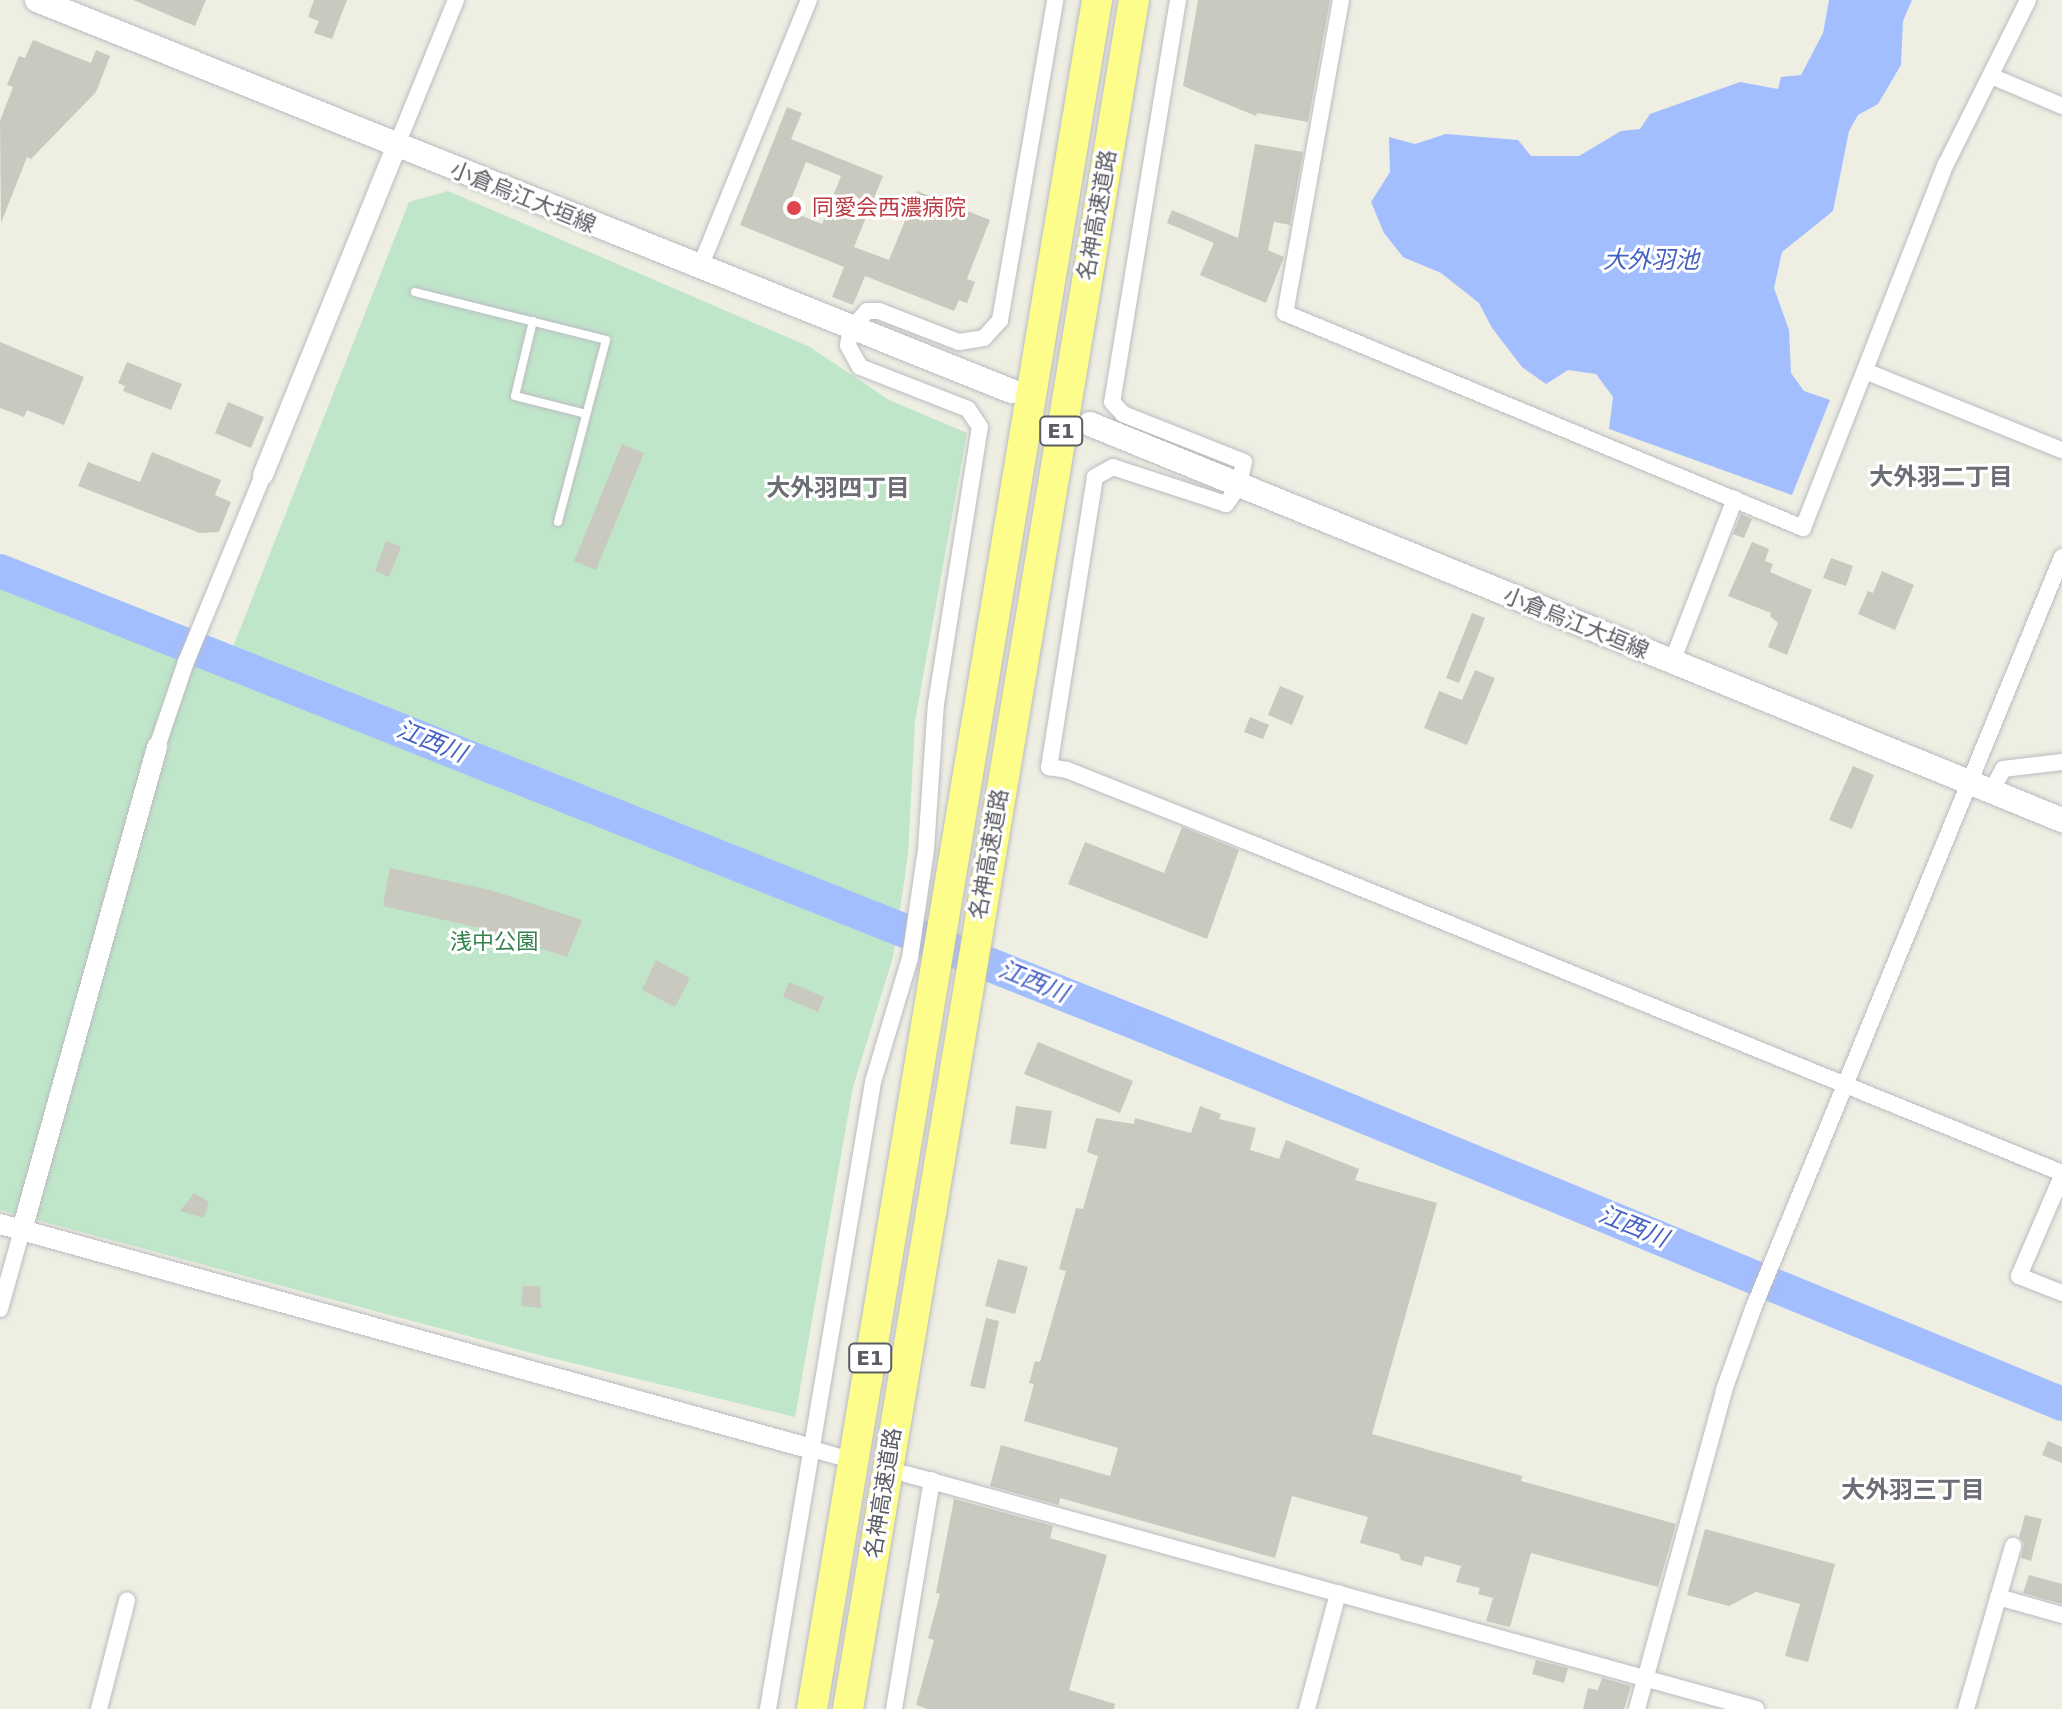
<!DOCTYPE html>
<meta charset="utf-8">
<style>
body{margin:0}
#map{position:relative;width:2062px;height:1709px;overflow:hidden;background:#eeeee3;font-family:"DejaVu Sans","Noto Sans JP",sans-serif}
div>[style]{position:absolute}
[style*='--x']{left:calc(var(--x)*1px);top:calc(var(--y)*1px);width:calc(var(--w)*1px);rotate:calc(var(--a)*1deg)}
.green>*{inset:0;background:#bfe6c9}
.water>*{inset:0;background:#a2beff}
.river>*{height:34px;margin:-17px;padding:0 17px;transform-origin:17px;border-radius:17px;background:#a2beff}
.building>*{inset:0;background:#c9c9bf}
.roads{filter:drop-shadow(0 0 2px #bbbbc2) drop-shadow(0 0 2px #bbbbc2)}
.service>*{height:8px;margin:-4px;padding:0 4px;transform-origin:4px;border-radius:4px;background:#fff}
.minor>*{height:16px;margin:-8px;padding:0 8px;transform-origin:8px;border-radius:8px;background:#fff}
.tertiary>*{height:20px;margin:-10px;padding:0 10px;transform-origin:10px;border-radius:10px;background:#fff}
.secondary>*{height:24px;margin:-12px;padding:0 12px;transform-origin:12px;border-radius:12px;background:#fff}
.motorway>*{height:30px;margin:-15px;padding:0 15px;transform-origin:15px;border-radius:15px;background:#fcfd8b}
.dots>*{width:22px;height:22px;translate:-50% -50%;box-sizing:border-box;border:4px solid #fff;border-radius:50%}
span{translate:-50% -50%;white-space:nowrap;text-align:center;line-height:1.15;-webkit-text-stroke:6px #fff;paint-order:stroke}
.shield-label span{padding:2px 6px;background:#fff;border:2px solid;border-radius:6px;-webkit-text-stroke-width:0}
.shield-label{font-size:20px;color:#5b5d64;font-weight:700}
.street-label{font-size:22px;color:#5b5d64}
.health-label{font-size:22px;color:#be3a42}
.left{translate:0 -50%;text-align:left}
.park-label{font-size:22px;color:#34824c}
.water-label{font-size:24px;color:#4460c3;font-style:italic}
.neighbourhood-label{font-size:24px;color:#6c6e76;font-weight:700}
</style>
<div id="map">
<div class="green">
<i style="clip-path:polygon(448px 191px,810px 347px,889px 400px,967px 433px,915px 721px,908px 855px,893px 957px,853px 1087px,795px 1417px,531px 1353px,0 1210px,0 571px,227px 662px,409px 202px)"></i>
</div>
<div class="water">
<i style="clip-path:polygon(1829px 0,1912px 0,1903px 21px,1901px 65px,1878px 104px,1858px 115px,1849px 131px,1833px 211px,1782px 252px,1774px 288px,1789px 330px,1791px 373px,1804px 391px,1830px 400px,1792px 495px,1609px 429px,1613px 397px,1596px 374px,1568px 370px,1546px 384px,1522px 367px,1492px 328px,1479px 303px,1441px 273px,1403px 257px,1384px 233px,1371px 202px,1390px 172px,1389px 137px,1415px 144px,1446px 134px,1518px 140px,1531px 156px,1579px 156px,1621px 131px,1640px 129px,1650px 114px,1740px 82px,1778px 89px,1781px 77px,1801px 75px,1823px 33px)"></i>
</div>
<div class="river">
<i style="--x:0;--y:571;--w:1231;--a:21.69"></i>
<i style="--x:1144;--y:1026;--w:993;--a:22.38"></i>
</div>
<div class="building">
<i style="clip-path:polygon(133px 0,206px 0,195px 26px)"></i>
<i style="clip-path:polygon(314px 0,347px 0,332px 39px,314px 33px,319px 21px,308px 17px)"></i>
<i style="clip-path:polygon(1198px 0,1330px 0,1308px 122px,1257px 113px,1256px 116px,1183px 86px)"></i>
<i style="clip-path:polygon(33px 40px,91px 63px,96px 50px,110px 56px,96px 92px,31px 159px,27px 157px,1px 223px,0 121px,13px 87px,7px 85px,19px 56px,25px 58px)"></i>
<i style="clip-path:polygon(evenodd,787px 107px,802px 113px,791px 139px,883px 176px,854px 247px,889px 260px,917px 191px,990px 220px,967px 279px,975px 282px,967px 303px,959px 300px,954px 311px,865px 276px,853px 305px,832px 297px,844px 267px,740px 225px,787px 107px,806px 162px,841px 176px,822px 224px,787px 210px,806px 162px)"></i>
<i style="clip-path:polygon(1255px 144px,1303px 152px,1290px 225px,1274px 222px,1268px 250px,1284px 257px,1266px 303px,1200px 275px,1214px 243px,1167px 223px,1172px 210px,1238px 238px)"></i>
<i style="clip-path:polygon(0 342px,84px 377px,64px 425px,27px 410px,24px 417px,0 408px)"></i>
<i style="clip-path:polygon(127px 362px,182px 384px,171px 410px,123px 391px,125px 386px,118px 383px)"></i>
<i style="clip-path:polygon(228px 402px,264px 417px,251px 448px,215px 433px)"></i>
<i style="clip-path:polygon(622px 444px,644px 453px,596px 570px,574px 561px)"></i>
<i style="clip-path:polygon(152px 452px,221px 480px,215px 495px,231px 502px,219px 532px,200px 533px,78px 486px,88px 462px,140px 482px)"></i>
<i style="clip-path:polygon(1741px 514px,1752px 519px,1744px 538px,1733px 534px)"></i>
<i style="clip-path:polygon(386px 541px,401px 547px,389px 577px,375px 571px)"></i>
<i style="clip-path:polygon(1752px 542px,1769px 549px,1765px 561px,1773px 564px,1770px 572px,1812px 590px,1787px 655px,1768px 647px,1778px 623px,1770px 616px,1771px 613px,1728px 596px)"></i>
<i style="clip-path:polygon(1831px 558px,1853px 566px,1846px 586px,1823px 578px)"></i>
<i style="clip-path:polygon(1882px 571px,1914px 585px,1895px 630px,1858px 614px,1868px 591px,1873px 593px)"></i>
<i style="clip-path:polygon(1472px 613px,1485px 618px,1459px 683px,1446px 678px)"></i>
<i style="clip-path:polygon(1475px 670px,1495px 678px,1467px 745px,1424px 728px,1439px 691px,1462px 700px)"></i>
<i style="clip-path:polygon(1280px 686px,1304px 696px,1292px 725px,1268px 715px)"></i>
<i style="clip-path:polygon(1250px 717px,1269px 725px,1263px 739px,1244px 732px)"></i>
<i style="clip-path:polygon(1853px 766px,1874px 775px,1852px 829px,1829px 820px)"></i>
<i style="clip-path:polygon(1182px 827px,1239px 850px,1207px 939px,1068px 884px,1085px 842px,1164px 873px)"></i>
<i style="clip-path:polygon(390px 868px,490px 890px,582px 920px,567px 957px,479px 928px,383px 906px)"></i>
<i style="clip-path:polygon(656px 960px,690px 978px,675px 1007px,642px 990px)"></i>
<i style="clip-path:polygon(789px 982px,824px 997px,818px 1012px,783px 997px)"></i>
<i style="clip-path:polygon(1038px 1042px,1133px 1081px,1120px 1113px,1024px 1074px)"></i>
<i style="clip-path:polygon(1016px 1106px,1052px 1111px,1046px 1149px,1010px 1144px)"></i>
<i style="clip-path:polygon(1200px 1106px,1221px 1114px,1219px 1119px,1256px 1128px,1250px 1150px,1279px 1159px,1286px 1140px,1359px 1169px,1355px 1180px,1437px 1203px,1372px 1434px,1522px 1476px,1521px 1481px,1676px 1524px,1658px 1587px,1531px 1553px,1510px 1627px,1486px 1621px,1493px 1598px,1478px 1594px,1480px 1588px,1456px 1582px,1461px 1566px,1425px 1556px,1422px 1566px,1401px 1560px,1399px 1554px,1360px 1543px,1368px 1517px,1292px 1496px,1275px 1558px,1060px 1498px,1059px 1505px,990px 1486px,1001px 1445px,1110px 1476px,1118px 1448px,1024px 1421px,1034px 1384px,1029px 1383px,1035px 1361px,1040px 1362px,1066px 1271px,1059px 1269px,1076px 1208px,1083px 1209px,1098px 1156px,1087px 1152px,1096px 1118px,1134px 1124px,1135px 1118px,1191px 1133px)"></i>
<i style="clip-path:polygon(194px 1193px,209px 1202px,204px 1218px,180px 1211px)"></i>
<i style="clip-path:polygon(998px 1259px,1028px 1267px,1015px 1314px,985px 1306px)"></i>
<i style="clip-path:polygon(523px 1286px,540px 1286px,541px 1308px,521px 1306px)"></i>
<i style="clip-path:polygon(986px 1318px,999px 1321px,985px 1389px,970px 1386px)"></i>
<i style="clip-path:polygon(2048px 1441px,2062px 1447px,2062px 1463px,2042px 1455px)"></i>
<i style="clip-path:polygon(954px 1499px,1053px 1526px,1050px 1538px,1107px 1555px,1069px 1690px,1115px 1704px,1114px 1709px,928px 1709px,916px 1705px,934px 1640px,928px 1638px,940px 1594px,936px 1593px)"></i>
<i style="clip-path:polygon(2025px 1515px,2042px 1519px,2031px 1561px,2021px 1558px,2024px 1544px,2019px 1537px)"></i>
<i style="clip-path:polygon(1705px 1529px,1835px 1564px,1808px 1662px,1785px 1656px,1800px 1604px,1756px 1592px,1729px 1606px,1687px 1595px)"></i>
<i style="clip-path:polygon(2029px 1575px,2062px 1584px,2062px 1604px,2023px 1593px)"></i>
<i style="clip-path:polygon(1536px 1660px,1568px 1668px,1564px 1683px,1532px 1674px)"></i>
<i style="clip-path:polygon(1602px 1678px,1631px 1686px,1624px 1709px,1583px 1709px,1588px 1688px,1598px 1690px)"></i>
</div>
<div class="roads">
<div class="service">
<i style="--x:415;--y:292;--w:197;--a:14.1"></i>
<i style="--x:606;--y:340;--w:188;--a:104.8"></i>
<i style="--x:533;--y:321;--w:77;--a:103.5"></i>
<i style="--x:515;--y:396;--w:73;--a:14.2"></i>
</div>
<div class="minor">
<i style="--x:1178;--y:0;--w:407;--a:99.3"></i>
<i style="--x:1112;--y:402;--w:16;--a:47"></i>
<i style="--x:1123;--y:414;--w:130;--a:21.6"></i>
<i style="--x:1244;--y:462;--w:26;--a:103"></i>
<i style="--x:1238;--y:487;--w:21;--a:125"></i>
<i style="--x:1226;--y:504;--w:119;--a:-161.9"></i>
<i style="--x:1113;--y:467;--w:21;--a:151"></i>
<i style="--x:1095;--y:477;--w:294;--a:99"></i>
<i style="--x:1049;--y:767;--w:18;--a:9"></i>
<i style="--x:1067;--y:770;--w:200;--a:21.7"></i>
<i style="--x:1253;--y:844;--w:873;--a:22.13"></i>
<i style="--x:1341;--y:0;--w:318;--a:100.1"></i>
<i style="--x:1285;--y:313;--w:561;--a:22.54"></i>
<i style="--x:1803;--y:528;--w:391;--a:-68.6"></i>
<i style="--x:1946;--y:164;--w:183;--a:-63.4"></i>
<i style="--x:1991;--y:76;--w:77;--a:22.9"></i>
<i style="--x:396;--y:147;--w:159;--a:-67.8"></i>
<i style="--x:700;--y:267;--w:288;--a:-67.8"></i>
<i style="--x:1865;--y:371;--w:212;--a:21.9"></i>
<i style="--x:1672;--y:662;--w:175;--a:-68.9"></i>
<i style="--x:157;--y:747;--w:90;--a:-71.2"></i>
<i style="--x:186;--y:662;--w:202;--a:-67.6"></i>
<i style="--x:1991;--y:792;--w:26;--a:-62"></i>
<i style="--x:2003;--y:769;--w:59;--a:-6.8"></i>
<i style="--x:2062;--y:1176;--w:109;--a:113.3"></i>
<i style="--x:2019;--y:1276;--w:46;--a:21.6"></i>
<i style="--x:0;--y:1309;--w:82;--a:-74.4"></i>
<i style="--x:812;--y:1449;--w:26;--a:16"></i>
<i style="--x:906;--y:1474;--w:882;--a:15.45"></i>
<i style="--x:1998;--y:1597;--w:66;--a:15.7"></i>
<i style="--x:99;--y:1709;--w:112;--a:-75.5"></i>
<i style="--x:768;--y:1709;--w:636;--a:-80.49"></i>
<i style="--x:873;--y:1082;--w:129;--a:-73.4"></i>
<i style="--x:910;--y:958;--w:110;--a:-81.6"></i>
<i style="--x:926;--y:849;--w:145;--a:-86.1"></i>
<i style="--x:936;--y:704;--w:280;--a:-81"></i>
<i style="--x:980;--y:427;--w:22;--a:-124"></i>
<i style="--x:968;--y:409;--w:116;--a:-158.7"></i>
<i style="--x:860;--y:367;--w:25;--a:-119"></i>
<i style="--x:848;--y:345;--w:16;--a:-79"></i>
<i style="--x:851;--y:329;--w:24;--a:-48"></i>
<i style="--x:867;--y:311;--w:12;--a:0"></i>
<i style="--x:879;--y:311;--w:86;--a:21.2"></i>
<i style="--x:959;--y:342;--w:25;--a:-9"></i>
<i style="--x:984;--y:338;--w:24;--a:-48"></i>
<i style="--x:1000;--y:320;--w:325;--a:-80.2"></i>
<i style="--x:894;--y:1709;--w:232;--a:-80.6"></i>
<i style="--x:1307;--y:1709;--w:120;--a:-75"></i>
<i style="--x:1637;--y:1709;--w:331;--a:-74.7"></i>
<i style="--x:1724;--y:1390;--w:86;--a:-70.3"></i>
<i style="--x:1753;--y:1309;--w:813;--a:-67.66"></i>
<i style="--x:1966;--y:1709;--w:170;--a:-73.9"></i>
</div>
<div class="tertiary">
<i style="--x:263;--y:475;--w:354;--a:-67.9"></i>
<i style="--x:0;--y:1224;--w:843;--a:15.49"></i>
<i style="--x:22;--y:1230;--w:502;--a:-74.38"></i>
</div>
<div class="secondary">
<i style="--x:37;--y:0;--w:1050;--a:21.87"></i>
<i style="--x:1090;--y:424;--w:1050;--a:22.17"></i>
</div>
<div class="motorway">
<i style="--x:812;--y:1709;--w:1733;--a:-80.53"></i>
<i style="--x:848;--y:1709;--w:1733;--a:-80.5"></i>
</div>
</div>
<div class="dots">
<i style="left:794px;top:208px;background:#e0444e"></i>
</div>
<div class="shield-label">
<span style="left:1061px;top:431px">E1</span>
<span style="left:870px;top:1358px">E1</span>
</div>
<div class="street-label">
<span style="left:523px;top:197px;rotate:22deg">小倉烏江大垣線</span>
<span style="left:1097px;top:215px;rotate:-80deg">名神高速道路</span>
<span style="left:1576px;top:623px;rotate:22deg">小倉烏江大垣線</span>
<span style="left:989px;top:854px;rotate:-80deg">名神高速道路</span>
<span style="left:883px;top:1493px;rotate:-81deg">名神高速道路</span>
</div>
<div class="health-label">
<span class="left" style="left:812px;top:208px">同愛会西濃病院</span>
</div>
<div class="park-label">
<span style="left:494px;top:942px">浅中公園</span>
</div>
<div class="water-label">
<span style="left:1651px;top:261px">大外羽池</span>
<span style="left:431px;top:742px;rotate:22deg">江西川</span>
<span style="left:1033px;top:982px;rotate:22deg">江西川</span>
<span style="left:1633px;top:1227px;rotate:22deg">江西川</span>
</div>
<div class="neighbourhood-label">
<span style="left:1941px;top:478px">大外羽二丁目</span>
<span style="left:838px;top:489px">大外羽四丁目</span>
<span style="left:1913px;top:1491px">大外羽三丁目</span>
</div>
</div>
